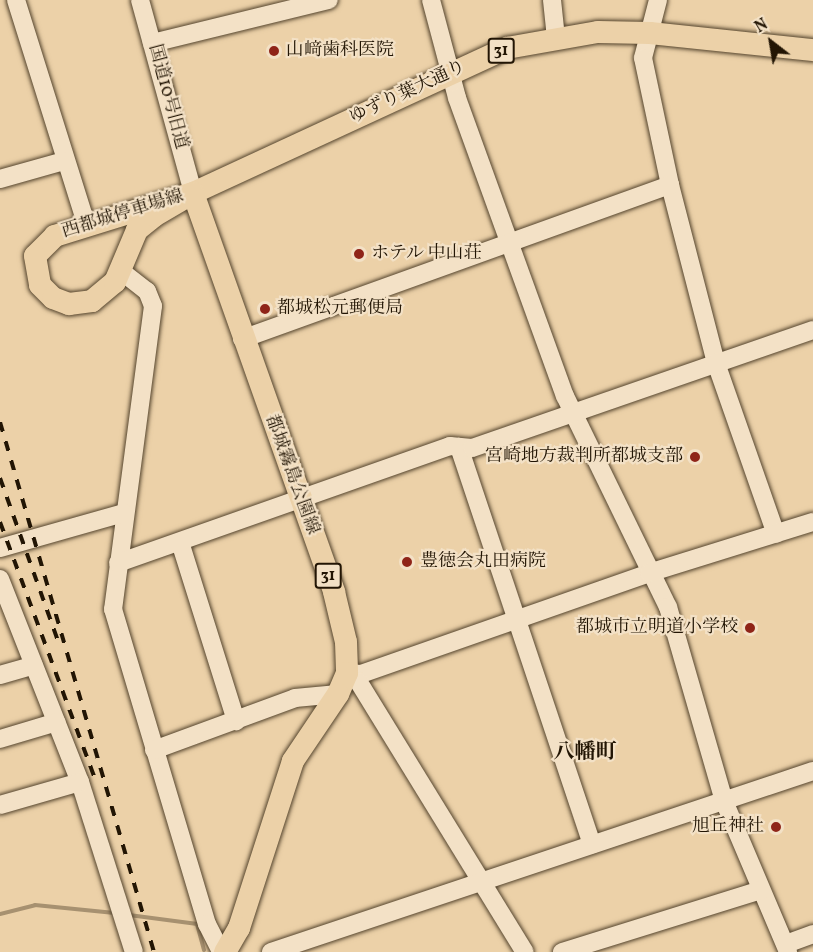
<!DOCTYPE html>
<meta charset="utf-8">
<style>
body{margin:0}
#map{position:relative;width:813px;height:952px;overflow:hidden;background:#ecd1a8;font-family:Vollkorn,"Noto Serif JP",serif}
div>[style]{position:absolute}
[style*='--x']{left:calc(var(--x)*1px);top:calc(var(--y)*1px);width:calc(var(--w)*1px);rotate:calc(var(--a)*1deg)}
.stream>*{height:4px;margin:-2px;padding:0 2px;transform-origin:2px;border-radius:2px;background:#a79170}
.roads{filter:drop-shadow(0 0 2px #54442d) drop-shadow(0 0 2px #54442d)}
.minor>*{height:18px;margin:-9px;padding:0 9px;transform-origin:9px;border-radius:9px;background:#f3e1c6}
.major>*{height:22px;margin:-11px;padding:0 11px;transform-origin:11px;border-radius:11px;background:#ecd1a8}
.rail>*{height:4px;margin-top:-2px;transform-origin:0;background:repeating-linear-gradient(90deg,#221504 0 10px,transparent 0 20px)}
.dots>*{width:16px;height:16px;translate:-50% -50%;box-sizing:border-box;border:3px solid #f3e1c6;border-radius:50%}
span{translate:-50% -50%;white-space:nowrap;text-align:center;line-height:1.15;-webkit-text-stroke:4.5px #f3e1c6;paint-order:stroke}
.shield-label span{padding:2px 4px;background:#f3e1c6;border:2px solid;border-radius:4px;-webkit-text-stroke-width:0}
.shield-label{font-size:16px;color:#221504;font-weight:700}
.poi-label{font-size:18px;color:#221504}
.left{translate:0 -50%;text-align:left}
.right{translate:-100% -50%;text-align:right}
.street-label{font-size:18px;color:#221504}
.quarter-label{font-size:21px;color:#221504;font-weight:700}
.north{position:absolute;left:741px;top:12px;width:60px;height:60px;-webkit-text-stroke:4px #f3e1c6;paint-order:stroke;rotate:329deg;font-size:16px;font-weight:700;line-height:24px;text-align:center;color:#221504}
.north::after{content:'';display:block;margin:auto;width:21px;height:27px;background:#221504;clip-path:polygon(50% 0,100% 100%,50% 72%,0 100%)}
</style>
<div id="map">
<div class="stream">
<i style="--x:0;--y:914;--w:36;--a:-14"></i>
<i style="--x:35;--y:905;--w:80;--a:5.7"></i>
<i style="--x:129;--y:915;--w:69;--a:7.5"></i>
<i style="--x:197;--y:924;--w:27;--a:75"></i>
</div>
<div class="roads">
<div class="minor">
<i style="--x:16;--y:0;--w:237;--a:72.6"></i>
<i style="--x:140;--y:0;--w:200;--a:74.6"></i>
<i style="--x:431;--y:0;--w:101;--a:75.1"></i>
<i style="--x:457;--y:98;--w:317;--a:70.1"></i>
<i style="--x:565;--y:396;--w:235;--a:64"></i>
<i style="--x:668;--y:607;--w:202;--a:73.9"></i>
<i style="--x:724;--y:801;--w:164;--a:67"></i>
<i style="--x:552;--y:0;--w:37;--a:84"></i>
<i style="--x:658;--y:0;--w:60;--a:104.5"></i>
<i style="--x:643;--y:58;--w:130;--a:78"></i>
<i style="--x:670;--y:185;--w:184;--a:75.5"></i>
<i style="--x:716;--y:363;--w:181;--a:70.7"></i>
<i style="--x:152;--y:43;--w:182;--a:-13.7"></i>
<i style="--x:0;--y:179;--w:66;--a:-15.7"></i>
<i style="--x:121;--y:271;--w:33;--a:38"></i>
<i style="--x:147;--y:291;--w:16;--a:68"></i>
<i style="--x:153;--y:306;--w:306;--a:97.5"></i>
<i style="--x:113;--y:609;--w:329;--a:73.4"></i>
<i style="--x:207;--y:924;--w:31;--a:63"></i>
<i style="--x:242;--y:339;--w:455;--a:-19.8"></i>
<i style="--x:459;--y:447;--w:419;--a:71.5"></i>
<i style="--x:180;--y:542;--w:188;--a:72.6"></i>
<i style="--x:0;--y:548;--w:129;--a:-15.8"></i>
<i style="--x:118;--y:563;--w:352;--a:-19.4"></i>
<i style="--x:450;--y:446;--w:22;--a:5"></i>
<i style="--x:472;--y:448;--w:361;--a:-19.1"></i>
<i style="--x:0;--y:579;--w:218;--a:68.5"></i>
<i style="--x:80;--y:782;--w:178;--a:72.4"></i>
<i style="--x:347;--y:673;--w:14;--a:4"></i>
<i style="--x:361;--y:674;--w:305;--a:-19.3"></i>
<i style="--x:649;--y:573;--w:172;--a:-17.3"></i>
<i style="--x:347;--y:673;--w:14;--a:36"></i>
<i style="--x:358;--y:681;--w:318;--a:58.4"></i>
<i style="--x:0;--y:675;--w:35;--a:-16"></i>
<i style="--x:0;--y:739;--w:59;--a:-16.6"></i>
<i style="--x:154;--y:750;--w:150;--a:-20.2"></i>
<i style="--x:295;--y:698;--w:43;--a:-5.3"></i>
<i style="--x:0;--y:805;--w:83;--a:-16"></i>
<i style="--x:786;--y:944;--w:29;--a:-20"></i>
<i style="--x:271;--y:952;--w:571;--a:-18.47"></i>
<i style="--x:562;--y:952;--w:208;--a:-17.3"></i>
</div>
<div class="major">
<i style="--x:193;--y:193;--w:145;--a:162.7"></i>
<i style="--x:55;--y:236;--w:28;--a:135"></i>
<i style="--x:35;--y:256;--w:29;--a:80"></i>
<i style="--x:40;--y:285;--w:18;--a:45"></i>
<i style="--x:53;--y:298;--w:17;--a:21"></i>
<i style="--x:69;--y:304;--w:23;--a:-7"></i>
<i style="--x:92;--y:301;--w:30;--a:-40"></i>
<i style="--x:115;--y:282;--w:56;--a:-67.1"></i>
<i style="--x:137;--y:230;--w:22;--a:-39"></i>
<i style="--x:154;--y:216;--w:45;--a:-30.5"></i>
<i style="--x:193;--y:193;--w:346;--a:-24.8"></i>
<i style="--x:507;--y:48;--w:92;--a:-10"></i>
<i style="--x:598;--y:32;--w:52;--a:1.1"></i>
<i style="--x:650;--y:33;--w:164;--a:6"></i>
<i style="--x:193;--y:193;--w:423;--a:70.5"></i>
<i style="--x:334;--y:592;--w:51;--a:76.5"></i>
<i style="--x:346;--y:642;--w:31;--a:88"></i>
<i style="--x:347;--y:673;--w:23;--a:113"></i>
<i style="--x:338;--y:694;--w:81;--a:123.9"></i>
<i style="--x:293;--y:761;--w:176;--a:107.9"></i>
<i style="--x:239;--y:928;--w:28;--a:120"></i>
</div>
</div>
<div class="rail">
<i style="--x:0;--y:422;--w:552;--a:73.8"></i>
<i style="--x:0;--y:478;--w:176;--a:70.4"></i>
<i style="--x:0;--y:522;--w:277;--a:69.7"></i>
</div>
<div class="dots">
<i style="left:274px;top:51px;background:#8f2418"></i>
<i style="left:359px;top:254px;background:#8f2418"></i>
<i style="left:265px;top:309px;background:#8f2418"></i>
<i style="left:695px;top:457px;background:#8f2418"></i>
<i style="left:407px;top:562px;background:#8f2418"></i>
<i style="left:750px;top:628px;background:#8f2418"></i>
<i style="left:776px;top:827px;background:#8f2418"></i>
</div>
<div class="shield-label">
<span style="left:501px;top:51px">31</span>
<span style="left:328px;top:576px">31</span>
</div>
<div class="poi-label">
<span class="left" style="left:286px;top:51px">山﨑歯科医院</span>
<span class="left" style="left:371px;top:254px">ホテル 中山荘</span>
<span class="left" style="left:277px;top:309px">都城松元郵便局</span>
<span class="right" style="left:683px;top:457px">宮崎地方裁判所都城支部</span>
<span class="left" style="left:420px;top:562px">豊徳会丸田病院</span>
<span class="right" style="left:738px;top:628px">都城市立明道小学校</span>
<span class="right" style="left:764px;top:827px">旭丘神社</span>
</div>
<div class="street-label">
<span style="left:408px;top:93px;rotate:-25deg">ゆずり葉大通り</span>
<span style="left:167px;top:97px;rotate:75deg">国道10号旧道</span>
<span style="left:123px;top:215px;rotate:-17deg">西都城停車場線</span>
<span style="left:291px;top:475px;rotate:70deg">都城霧島公園線</span>
</div>
<div class="quarter-label">
<span style="left:585px;top:753px">八幡町</span>
</div>
<div class="north">N</div>
</div>
